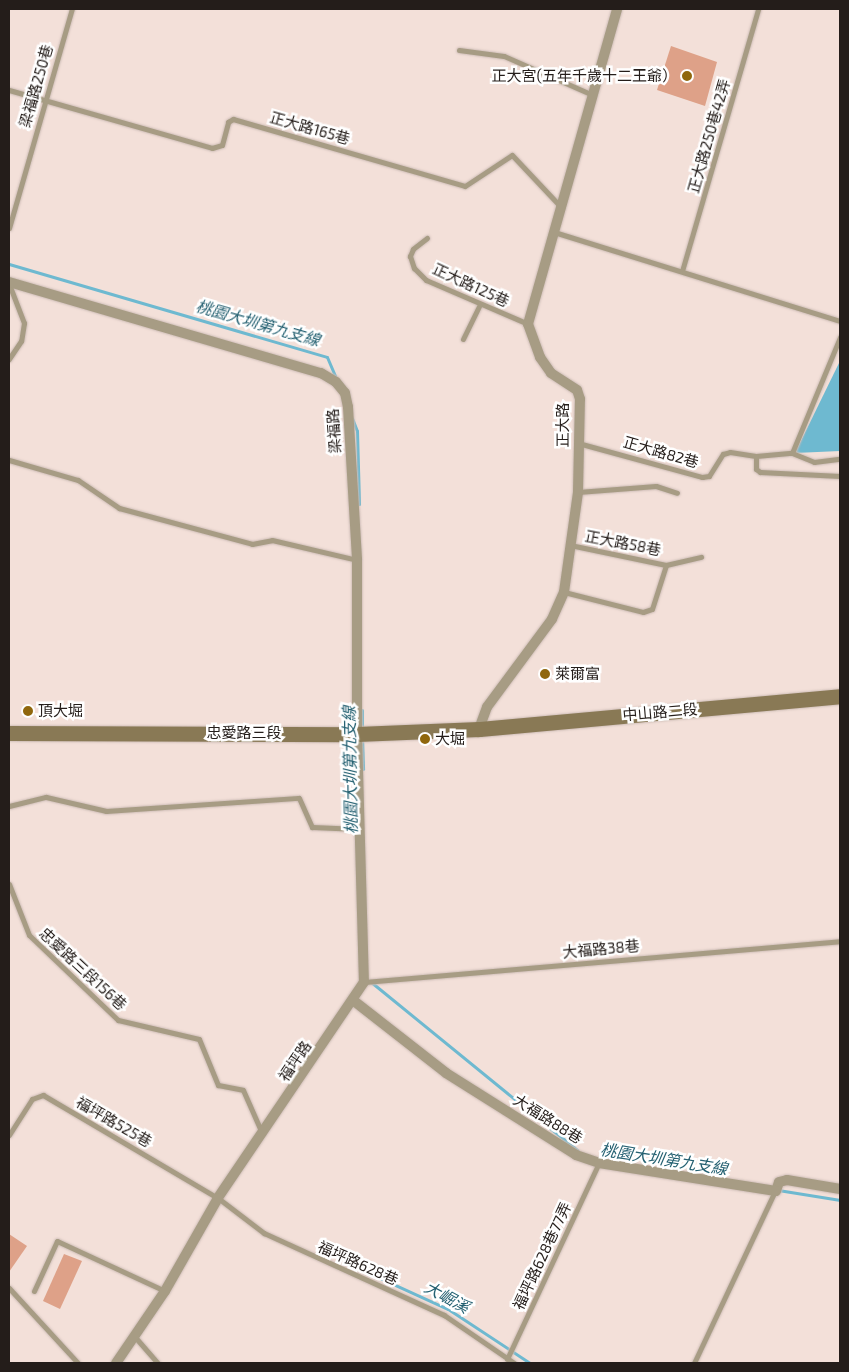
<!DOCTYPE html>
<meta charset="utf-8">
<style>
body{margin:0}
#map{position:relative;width:849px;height:1372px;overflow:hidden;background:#f3e0d9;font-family:"Exo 2","Noto Sans TC",sans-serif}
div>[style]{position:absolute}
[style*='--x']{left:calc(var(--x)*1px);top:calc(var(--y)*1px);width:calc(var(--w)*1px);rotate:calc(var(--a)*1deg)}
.water>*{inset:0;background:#6eb9d0}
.stream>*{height:3px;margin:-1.5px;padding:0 1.5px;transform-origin:1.5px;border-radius:1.5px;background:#6eb9d0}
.building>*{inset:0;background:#dea188}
.roads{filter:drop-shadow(0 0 1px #cebdb7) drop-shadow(0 0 1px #cebdb7)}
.lane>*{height:5px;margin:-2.5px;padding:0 2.5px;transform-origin:2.5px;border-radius:2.5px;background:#a79c84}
.street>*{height:10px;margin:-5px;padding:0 5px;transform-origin:5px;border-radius:5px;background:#a79c84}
.secondary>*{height:15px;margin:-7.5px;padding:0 7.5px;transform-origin:7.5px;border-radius:7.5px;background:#897955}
.dots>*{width:14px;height:14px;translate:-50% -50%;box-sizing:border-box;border:2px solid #fff;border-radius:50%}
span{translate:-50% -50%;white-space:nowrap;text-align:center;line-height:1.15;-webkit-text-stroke:5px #fff;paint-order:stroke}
.poi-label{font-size:15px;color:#241d1a}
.right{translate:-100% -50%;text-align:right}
.left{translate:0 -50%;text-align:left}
.street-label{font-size:15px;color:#241d1a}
.water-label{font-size:16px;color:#246071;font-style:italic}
.frame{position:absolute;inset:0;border:10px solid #241d1a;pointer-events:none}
</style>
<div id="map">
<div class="water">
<i style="clip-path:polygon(840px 361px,840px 451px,795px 453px)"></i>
</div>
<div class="stream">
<i style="--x:9;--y:264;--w:331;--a:16.3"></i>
<i style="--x:327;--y:357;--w:23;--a:67"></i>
<i style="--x:352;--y:418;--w:14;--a:69"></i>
<i style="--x:357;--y:431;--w:73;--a:88.4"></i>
<i style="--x:362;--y:710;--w:19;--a:90"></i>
<i style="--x:362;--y:737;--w:32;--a:88"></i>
<i style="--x:371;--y:982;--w:267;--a:39.2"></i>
<i style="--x:778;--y:1190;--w:63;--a:9.2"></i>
<i style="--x:347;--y:1263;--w:111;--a:24.5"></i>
<i style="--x:448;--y:1309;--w:98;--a:33.4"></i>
</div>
<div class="building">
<i style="clip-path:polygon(671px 46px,717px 62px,705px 106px,657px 90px)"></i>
<i style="clip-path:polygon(9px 1234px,27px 1246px,9px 1272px)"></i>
<i style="clip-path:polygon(64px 1254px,82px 1261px,60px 1309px,43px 1301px)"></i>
</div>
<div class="roads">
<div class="lane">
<i style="--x:459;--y:50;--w:45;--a:7.6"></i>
<i style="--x:504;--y:56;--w:97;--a:23.7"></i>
<i style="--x:9;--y:90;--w:211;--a:15.9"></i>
<i style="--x:212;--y:148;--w:10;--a:-17"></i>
<i style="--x:222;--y:145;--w:24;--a:-75"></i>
<i style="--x:228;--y:122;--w:6;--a:-31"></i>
<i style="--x:233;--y:119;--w:241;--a:16.1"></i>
<i style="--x:465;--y:186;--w:56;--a:-33.4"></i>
<i style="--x:512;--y:155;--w:70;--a:46.7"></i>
<i style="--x:9;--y:228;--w:228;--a:-74"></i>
<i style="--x:554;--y:232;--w:300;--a:17.3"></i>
<i style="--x:427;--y:238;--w:18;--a:142"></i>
<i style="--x:413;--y:249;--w:8;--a:113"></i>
<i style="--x:410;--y:256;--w:13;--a:72"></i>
<i style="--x:414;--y:268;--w:17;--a:45"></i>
<i style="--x:426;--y:280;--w:111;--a:23.3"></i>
<i style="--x:682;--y:271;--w:273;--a:-73.8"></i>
<i style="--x:9;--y:284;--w:42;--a:69"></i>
<i style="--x:24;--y:323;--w:18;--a:99"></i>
<i style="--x:21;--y:341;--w:22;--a:124"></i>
<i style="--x:463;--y:339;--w:37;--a:-64"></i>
<i style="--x:578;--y:443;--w:129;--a:15.3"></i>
<i style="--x:702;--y:477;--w:7;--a:-8"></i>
<i style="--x:709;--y:476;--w:26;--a:-58"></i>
<i style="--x:723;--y:454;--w:7;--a:-16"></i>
<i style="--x:730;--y:452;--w:26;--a:9"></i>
<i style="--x:756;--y:456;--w:36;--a:-5"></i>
<i style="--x:792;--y:453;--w:24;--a:22"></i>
<i style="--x:814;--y:462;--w:26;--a:-7"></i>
<i style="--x:792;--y:453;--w:126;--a:-67.5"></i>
<i style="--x:756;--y:456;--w:13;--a:90"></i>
<i style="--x:756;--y:469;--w:5;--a:37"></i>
<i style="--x:760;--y:472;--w:80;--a:2.9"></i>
<i style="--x:9;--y:460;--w:72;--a:16.2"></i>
<i style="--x:78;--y:480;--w:50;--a:34.3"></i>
<i style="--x:119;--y:508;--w:138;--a:15.1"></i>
<i style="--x:252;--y:544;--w:20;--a:-11"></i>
<i style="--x:272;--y:540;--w:87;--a:13.2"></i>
<i style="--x:578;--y:492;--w:78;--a:-4.4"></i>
<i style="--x:656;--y:486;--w:22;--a:18"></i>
<i style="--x:570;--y:545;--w:98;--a:11.8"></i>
<i style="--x:666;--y:565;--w:36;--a:-13"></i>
<i style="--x:564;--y:592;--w:81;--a:14.2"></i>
<i style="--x:643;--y:612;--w:9;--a:-18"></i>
<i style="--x:652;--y:609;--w:46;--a:-72.3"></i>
<i style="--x:9;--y:806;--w:38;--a:-14"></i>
<i style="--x:46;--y:797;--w:62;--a:13.1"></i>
<i style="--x:106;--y:811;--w:193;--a:-3.9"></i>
<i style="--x:299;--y:798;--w:32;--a:66"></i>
<i style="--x:312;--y:827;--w:47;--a:2.4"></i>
<i style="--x:9;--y:884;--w:55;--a:68.6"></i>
<i style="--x:29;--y:935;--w:123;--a:43.7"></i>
<i style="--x:118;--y:1020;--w:83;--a:13.2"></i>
<i style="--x:199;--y:1039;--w:50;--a:67.6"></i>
<i style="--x:218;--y:1085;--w:25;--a:11"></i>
<i style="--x:243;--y:1090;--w:47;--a:66.2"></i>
<i style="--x:364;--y:982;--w:478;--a:-4.9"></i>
<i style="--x:9;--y:1135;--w:43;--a:-57.4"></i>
<i style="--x:32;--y:1099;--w:12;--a:-20"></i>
<i style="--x:43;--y:1095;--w:203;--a:30.5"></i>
<i style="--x:218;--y:1198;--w:58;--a:37.3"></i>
<i style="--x:264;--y:1233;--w:198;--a:24.5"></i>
<i style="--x:444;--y:1315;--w:85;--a:34.4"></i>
<i style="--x:9;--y:1288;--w:102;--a:47.4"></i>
<i style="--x:34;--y:1291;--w:55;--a:-65.3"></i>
<i style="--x:57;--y:1241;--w:119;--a:24.8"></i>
<i style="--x:135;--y:1337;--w:35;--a:49"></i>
<i style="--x:507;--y:1359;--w:217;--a:-64.9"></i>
<i style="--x:694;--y:1363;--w:190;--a:-64.8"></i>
</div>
<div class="street">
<i style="--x:9;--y:282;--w:325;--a:16.3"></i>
<i style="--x:321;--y:373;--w:17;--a:31"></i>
<i style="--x:336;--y:382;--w:14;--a:51"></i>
<i style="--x:345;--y:393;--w:14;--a:78"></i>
<i style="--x:348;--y:407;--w:153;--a:86.6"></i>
<i style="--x:357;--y:560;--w:174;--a:90"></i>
<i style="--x:357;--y:734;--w:248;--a:88.4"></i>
<i style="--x:364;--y:982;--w:261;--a:124.1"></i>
<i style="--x:218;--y:1198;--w:107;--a:119.7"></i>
<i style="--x:165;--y:1291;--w:87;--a:124.2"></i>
<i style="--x:479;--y:729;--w:23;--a:-70"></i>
<i style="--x:487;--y:707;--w:109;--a:-53.5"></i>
<i style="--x:552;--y:619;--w:30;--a:-66"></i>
<i style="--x:564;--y:592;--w:101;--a:-82"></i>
<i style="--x:578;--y:492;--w:93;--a:-88.8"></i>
<i style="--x:580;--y:399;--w:9;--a:-108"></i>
<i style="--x:577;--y:390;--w:31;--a:-147"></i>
<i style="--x:551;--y:373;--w:19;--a:-125"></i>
<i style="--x:540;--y:357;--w:35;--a:-110"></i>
<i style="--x:528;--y:324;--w:327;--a:-74.2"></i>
<i style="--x:354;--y:1001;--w:117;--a:38"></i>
<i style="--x:446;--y:1073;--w:154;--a:32.2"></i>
<i style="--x:576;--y:1155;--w:24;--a:19"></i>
<i style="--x:599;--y:1163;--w:179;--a:9"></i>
<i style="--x:776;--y:1191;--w:9;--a:-72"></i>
<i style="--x:779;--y:1182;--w:8;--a:-14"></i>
<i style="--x:787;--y:1180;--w:54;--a:9.6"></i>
</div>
<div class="secondary">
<i style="--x:9;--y:733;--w:348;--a:0.2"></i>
<i style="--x:357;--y:734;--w:122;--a:-2.3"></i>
<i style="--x:479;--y:729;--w:363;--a:-5.2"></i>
</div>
</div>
<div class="dots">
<i style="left:687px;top:76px;background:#90670d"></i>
<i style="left:545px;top:674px;background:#90670d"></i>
<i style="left:28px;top:711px;background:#90670d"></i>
<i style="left:425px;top:739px;background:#90670d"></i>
</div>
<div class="poi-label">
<span class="right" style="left:677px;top:76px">正大宮(五年千歲十二王爺）</span>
<span class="left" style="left:555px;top:674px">萊爾富</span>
<span class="left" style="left:38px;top:711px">頂大堀</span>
<span class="left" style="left:435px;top:739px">大堀</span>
</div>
<div class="street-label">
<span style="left:36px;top:86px;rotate:-74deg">梁福路250巷</span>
<span style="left:310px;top:128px;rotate:16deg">正大路165巷</span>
<span style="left:709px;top:136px;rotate:-74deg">正大路250巷42弄</span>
<span style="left:471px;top:285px;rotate:25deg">正大路125巷</span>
<span style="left:563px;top:425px;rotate:-90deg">正大路</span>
<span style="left:334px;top:431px;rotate:-94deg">梁福路</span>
<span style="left:661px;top:452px;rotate:16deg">正大路82巷</span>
<span style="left:623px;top:543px;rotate:11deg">正大路58巷</span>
<span style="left:660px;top:712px;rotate:-5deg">中山路二段</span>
<span style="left:244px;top:733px">忠愛路三段</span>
<span style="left:601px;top:949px;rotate:-5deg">大福路38巷</span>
<span style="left:83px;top:969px;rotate:43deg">忠愛路三段156巷</span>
<span style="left:295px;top:1061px;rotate:-56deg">福坪路</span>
<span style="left:548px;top:1119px;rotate:32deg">大福路88巷</span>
<span style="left:114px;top:1122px;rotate:30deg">福坪路525巷</span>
<span style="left:542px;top:1256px;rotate:-65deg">福坪路628巷77弄</span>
<span style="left:358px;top:1263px;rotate:24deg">福坪路628巷</span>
</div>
<div class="water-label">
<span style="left:258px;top:323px;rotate:16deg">桃園大圳第九支線</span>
<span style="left:350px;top:770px;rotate:-91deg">桃園大圳第九支線</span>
<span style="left:664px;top:1159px;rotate:9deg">桃園大圳第九支線</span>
<span style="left:447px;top:1297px;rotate:28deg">大崛溪</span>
</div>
<div class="frame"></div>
</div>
